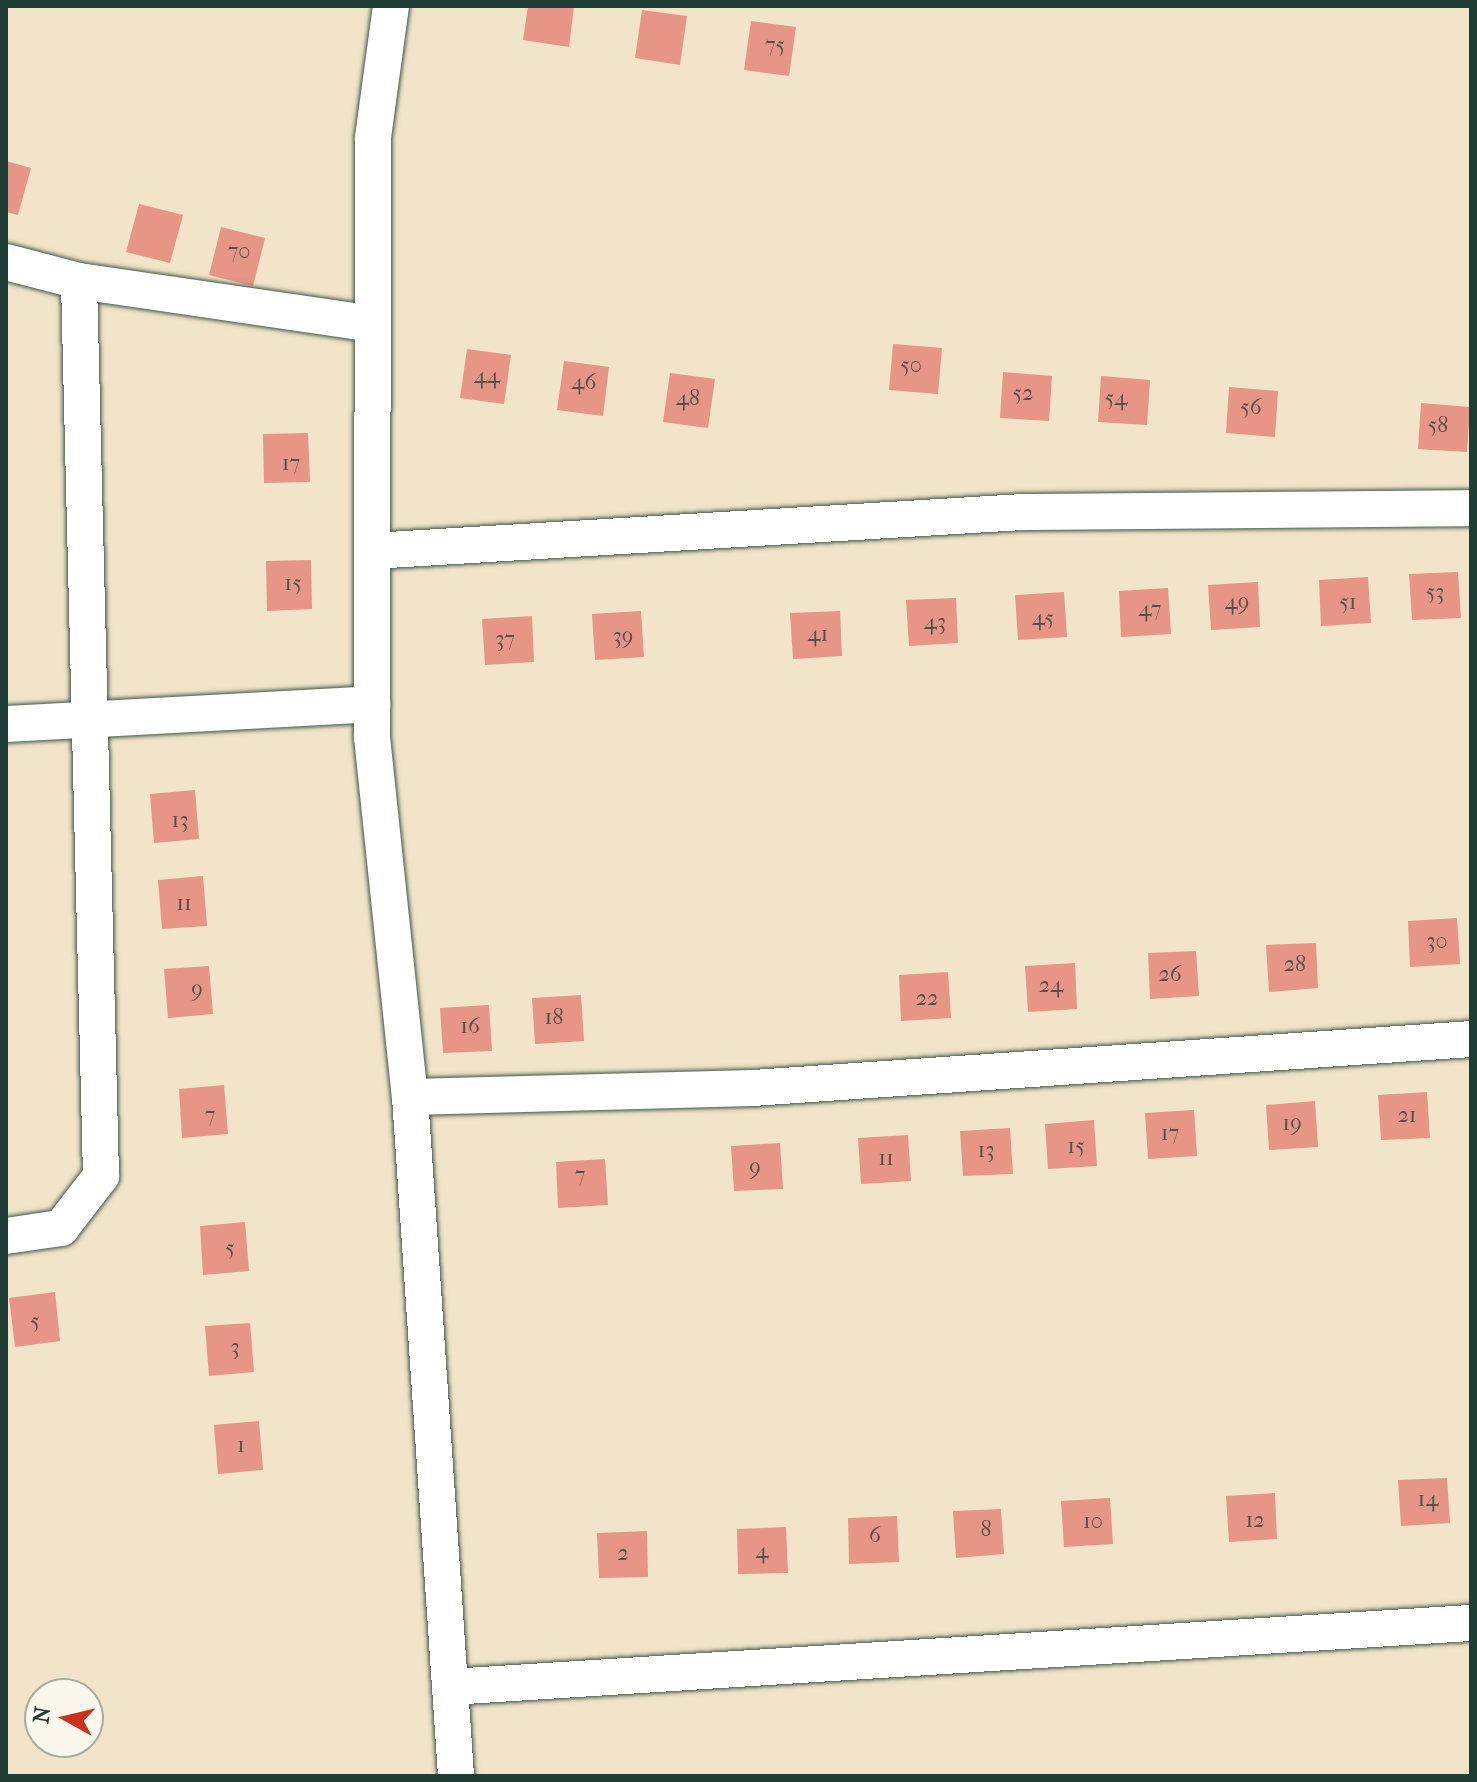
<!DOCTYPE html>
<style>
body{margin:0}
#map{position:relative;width:1477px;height:1782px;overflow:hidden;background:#f1e4c8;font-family:"IM FELL French Canon",serif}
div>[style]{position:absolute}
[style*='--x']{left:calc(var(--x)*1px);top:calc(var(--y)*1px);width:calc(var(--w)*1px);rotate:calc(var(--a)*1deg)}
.building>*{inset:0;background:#e69586}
.roads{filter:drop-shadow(0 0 2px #3e564a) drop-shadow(0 0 2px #3e564a)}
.street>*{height:36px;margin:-18px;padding:0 18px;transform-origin:18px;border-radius:18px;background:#fff}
span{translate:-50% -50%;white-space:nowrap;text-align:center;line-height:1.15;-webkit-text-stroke:7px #fbf7ec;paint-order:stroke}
.number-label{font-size:22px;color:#515348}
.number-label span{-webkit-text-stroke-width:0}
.frame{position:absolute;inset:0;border:8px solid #1f3d34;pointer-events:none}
.north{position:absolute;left:24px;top:1678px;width:80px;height:80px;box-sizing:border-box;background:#fbf7ec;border:2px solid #a3ada2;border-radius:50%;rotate:278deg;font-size:22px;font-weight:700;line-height:32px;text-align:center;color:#1f3d34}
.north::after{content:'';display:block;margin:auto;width:28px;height:36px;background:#c8321e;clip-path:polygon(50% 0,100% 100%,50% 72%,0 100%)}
</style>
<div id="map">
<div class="building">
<i style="clip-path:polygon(528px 6px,574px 6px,569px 47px,523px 40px)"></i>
<i style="clip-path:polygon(642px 10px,687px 16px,680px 65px,635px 58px)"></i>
<i style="clip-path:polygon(751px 21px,796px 27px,789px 76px,744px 70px)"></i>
<i style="clip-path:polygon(6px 161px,31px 168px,18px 215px,6px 212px)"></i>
<i style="clip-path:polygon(139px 204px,183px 215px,170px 263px,126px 252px)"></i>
<i style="clip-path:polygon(221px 227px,265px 238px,253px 286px,209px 275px)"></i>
<i style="clip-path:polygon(893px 344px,942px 348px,938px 394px,889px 390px)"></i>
<i style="clip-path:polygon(467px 349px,511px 355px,504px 404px,460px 398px)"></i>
<i style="clip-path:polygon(564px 361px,609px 367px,603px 416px,557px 410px)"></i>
<i style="clip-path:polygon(1003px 372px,1052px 376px,1049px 421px,1000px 418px)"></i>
<i style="clip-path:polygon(670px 373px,715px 379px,708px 428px,663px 422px)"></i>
<i style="clip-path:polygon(1101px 376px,1150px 380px,1147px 425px,1098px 422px)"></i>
<i style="clip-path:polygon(1229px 387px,1278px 391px,1275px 437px,1226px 433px)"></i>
<i style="clip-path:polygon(1421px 403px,1470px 407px,1467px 452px,1418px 449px)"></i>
<i style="clip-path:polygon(308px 433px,310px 482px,264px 483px,263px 434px)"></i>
<i style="clip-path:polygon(311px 560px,312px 609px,267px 611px,266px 561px)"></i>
<i style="clip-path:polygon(1458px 572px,1461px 618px,1412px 620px,1409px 574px)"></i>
<i style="clip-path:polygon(1368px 577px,1371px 623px,1321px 626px,1319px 580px)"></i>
<i style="clip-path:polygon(1258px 582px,1260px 627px,1211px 630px,1208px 585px)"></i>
<i style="clip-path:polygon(1168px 588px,1171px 634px,1121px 637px,1119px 591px)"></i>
<i style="clip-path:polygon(1064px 592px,1067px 637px,1018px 640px,1015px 595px)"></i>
<i style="clip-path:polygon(956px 598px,958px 643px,909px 646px,906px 600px)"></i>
<i style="clip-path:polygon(641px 611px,644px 657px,595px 660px,592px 614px)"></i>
<i style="clip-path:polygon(840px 611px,842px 656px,793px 659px,790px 613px)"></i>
<i style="clip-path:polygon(532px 616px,534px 662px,485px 665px,482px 619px)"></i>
<i style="clip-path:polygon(195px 790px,199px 839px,154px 843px,150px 794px)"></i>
<i style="clip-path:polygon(203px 876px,207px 926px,162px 929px,158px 880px)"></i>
<i style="clip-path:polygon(1457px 918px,1460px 964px,1410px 967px,1408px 921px)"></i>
<i style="clip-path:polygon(1316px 943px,1318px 988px,1269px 992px,1266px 945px)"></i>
<i style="clip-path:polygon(1196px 951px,1199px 996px,1150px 999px,1148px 953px)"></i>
<i style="clip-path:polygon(1075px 963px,1077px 1009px,1028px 1012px,1025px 966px)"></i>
<i style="clip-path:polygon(209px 966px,213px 1014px,168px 1018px,164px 969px)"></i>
<i style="clip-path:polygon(948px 972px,951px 1018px,901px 1021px,899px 975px)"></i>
<i style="clip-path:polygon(581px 995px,584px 1041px,535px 1044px,532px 998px)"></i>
<i style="clip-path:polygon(489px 1005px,492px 1051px,443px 1053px,440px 1008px)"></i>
<i style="clip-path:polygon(224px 1085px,228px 1134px,182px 1138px,179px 1089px)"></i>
<i style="clip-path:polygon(1427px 1092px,1430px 1138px,1381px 1140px,1378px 1095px)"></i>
<i style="clip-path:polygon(1315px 1101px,1318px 1147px,1269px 1150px,1266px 1105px)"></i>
<i style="clip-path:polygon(1194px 1110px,1197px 1156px,1148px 1159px,1145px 1113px)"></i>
<i style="clip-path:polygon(1094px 1120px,1097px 1166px,1048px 1169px,1045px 1124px)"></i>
<i style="clip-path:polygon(1010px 1128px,1013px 1174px,963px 1176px,960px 1131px)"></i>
<i style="clip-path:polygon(908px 1135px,911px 1181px,861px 1184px,858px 1138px)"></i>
<i style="clip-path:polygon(780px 1143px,783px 1189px,734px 1191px,731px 1146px)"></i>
<i style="clip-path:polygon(605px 1159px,608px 1205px,558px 1208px,556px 1162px)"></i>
<i style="clip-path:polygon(245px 1222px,249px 1271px,203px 1275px,200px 1226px)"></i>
<i style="clip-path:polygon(55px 1292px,60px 1341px,15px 1347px,9px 1298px)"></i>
<i style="clip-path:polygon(250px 1323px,254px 1372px,209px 1376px,205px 1326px)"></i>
<i style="clip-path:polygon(259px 1421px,263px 1470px,218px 1474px,214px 1425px)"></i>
<i style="clip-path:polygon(1447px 1478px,1450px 1523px,1401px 1526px,1398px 1480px)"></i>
<i style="clip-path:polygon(1275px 1493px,1277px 1539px,1229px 1542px,1226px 1496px)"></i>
<i style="clip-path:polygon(1110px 1498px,1113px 1544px,1064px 1547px,1061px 1501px)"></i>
<i style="clip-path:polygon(1001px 1509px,1004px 1554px,956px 1558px,953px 1511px)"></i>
<i style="clip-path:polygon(897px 1516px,899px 1562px,849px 1564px,848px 1518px)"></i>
<i style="clip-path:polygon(786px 1527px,788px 1573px,738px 1574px,737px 1529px)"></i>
<i style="clip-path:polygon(647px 1531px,648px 1577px,599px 1578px,597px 1533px)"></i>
</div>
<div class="roads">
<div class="street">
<i style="--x:391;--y:6;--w:133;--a:97.8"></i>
<i style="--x:373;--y:138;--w:599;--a:90.1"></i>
<i style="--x:372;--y:737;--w:362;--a:84"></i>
<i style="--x:410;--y:1097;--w:681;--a:86.12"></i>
<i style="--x:6;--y:262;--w:75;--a:14.6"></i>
<i style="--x:79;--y:281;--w:297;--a:8.3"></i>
<i style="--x:372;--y:551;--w:651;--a:-3.43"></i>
<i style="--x:1022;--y:512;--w:449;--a:-0.5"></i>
<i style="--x:6;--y:724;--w:367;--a:-3.1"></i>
<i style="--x:410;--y:1097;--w:343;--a:-1.5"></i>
<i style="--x:753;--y:1088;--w:720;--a:-3.9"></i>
<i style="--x:6;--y:1236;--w:56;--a:-8.3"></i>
<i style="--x:61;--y:1228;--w:66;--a:-52.4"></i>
<i style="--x:101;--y:1176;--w:895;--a:-91.41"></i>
<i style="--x:450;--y:1687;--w:1023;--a:-3.59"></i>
</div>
</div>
<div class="number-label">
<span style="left:775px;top:46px">75</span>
<span style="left:239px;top:252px">70</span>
<span style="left:911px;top:366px">50</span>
<span style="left:487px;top:377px">44</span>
<span style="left:584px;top:383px">46</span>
<span style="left:1023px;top:394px">52</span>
<span style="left:688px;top:399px">48</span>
<span style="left:1116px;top:399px">54</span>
<span style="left:1251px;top:408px">56</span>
<span style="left:1438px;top:426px">58</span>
<span style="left:291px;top:464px">17</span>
<span style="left:293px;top:584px">15</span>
<span style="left:1435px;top:593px">53</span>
<span style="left:1237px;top:603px">49</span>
<span style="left:1348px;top:603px">51</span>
<span style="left:1150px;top:610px">47</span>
<span style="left:1043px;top:619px">45</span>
<span style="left:935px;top:623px">43</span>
<span style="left:818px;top:635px">41</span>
<span style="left:623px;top:637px">39</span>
<span style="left:505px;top:640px">37</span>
<span style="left:180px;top:821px">13</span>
<span style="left:184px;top:904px">11</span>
<span style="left:1437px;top:942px">30</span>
<span style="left:1295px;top:965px">28</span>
<span style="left:1170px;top:975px">26</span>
<span style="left:1051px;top:986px">24</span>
<span style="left:197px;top:990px">9</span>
<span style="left:927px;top:999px">22</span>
<span style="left:554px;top:1018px">18</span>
<span style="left:470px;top:1027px">16</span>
<span style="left:210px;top:1116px">7</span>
<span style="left:1407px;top:1116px">21</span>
<span style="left:1292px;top:1124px">19</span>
<span style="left:1170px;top:1134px">17</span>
<span style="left:1076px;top:1147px">15</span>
<span style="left:986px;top:1151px">13</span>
<span style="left:886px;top:1159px">11</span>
<span style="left:755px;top:1168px">9</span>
<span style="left:580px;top:1176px">7</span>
<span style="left:230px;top:1249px">5</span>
<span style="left:35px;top:1322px">5</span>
<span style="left:235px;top:1348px">3</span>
<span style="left:241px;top:1446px">1</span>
<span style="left:1428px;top:1500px">14</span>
<span style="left:1255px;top:1521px">12</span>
<span style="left:1093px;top:1522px">10</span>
<span style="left:986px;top:1530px">8</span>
<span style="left:875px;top:1536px">6</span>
<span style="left:762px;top:1552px">4</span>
<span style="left:623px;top:1554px">2</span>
</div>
<div class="frame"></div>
<div class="north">N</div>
</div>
